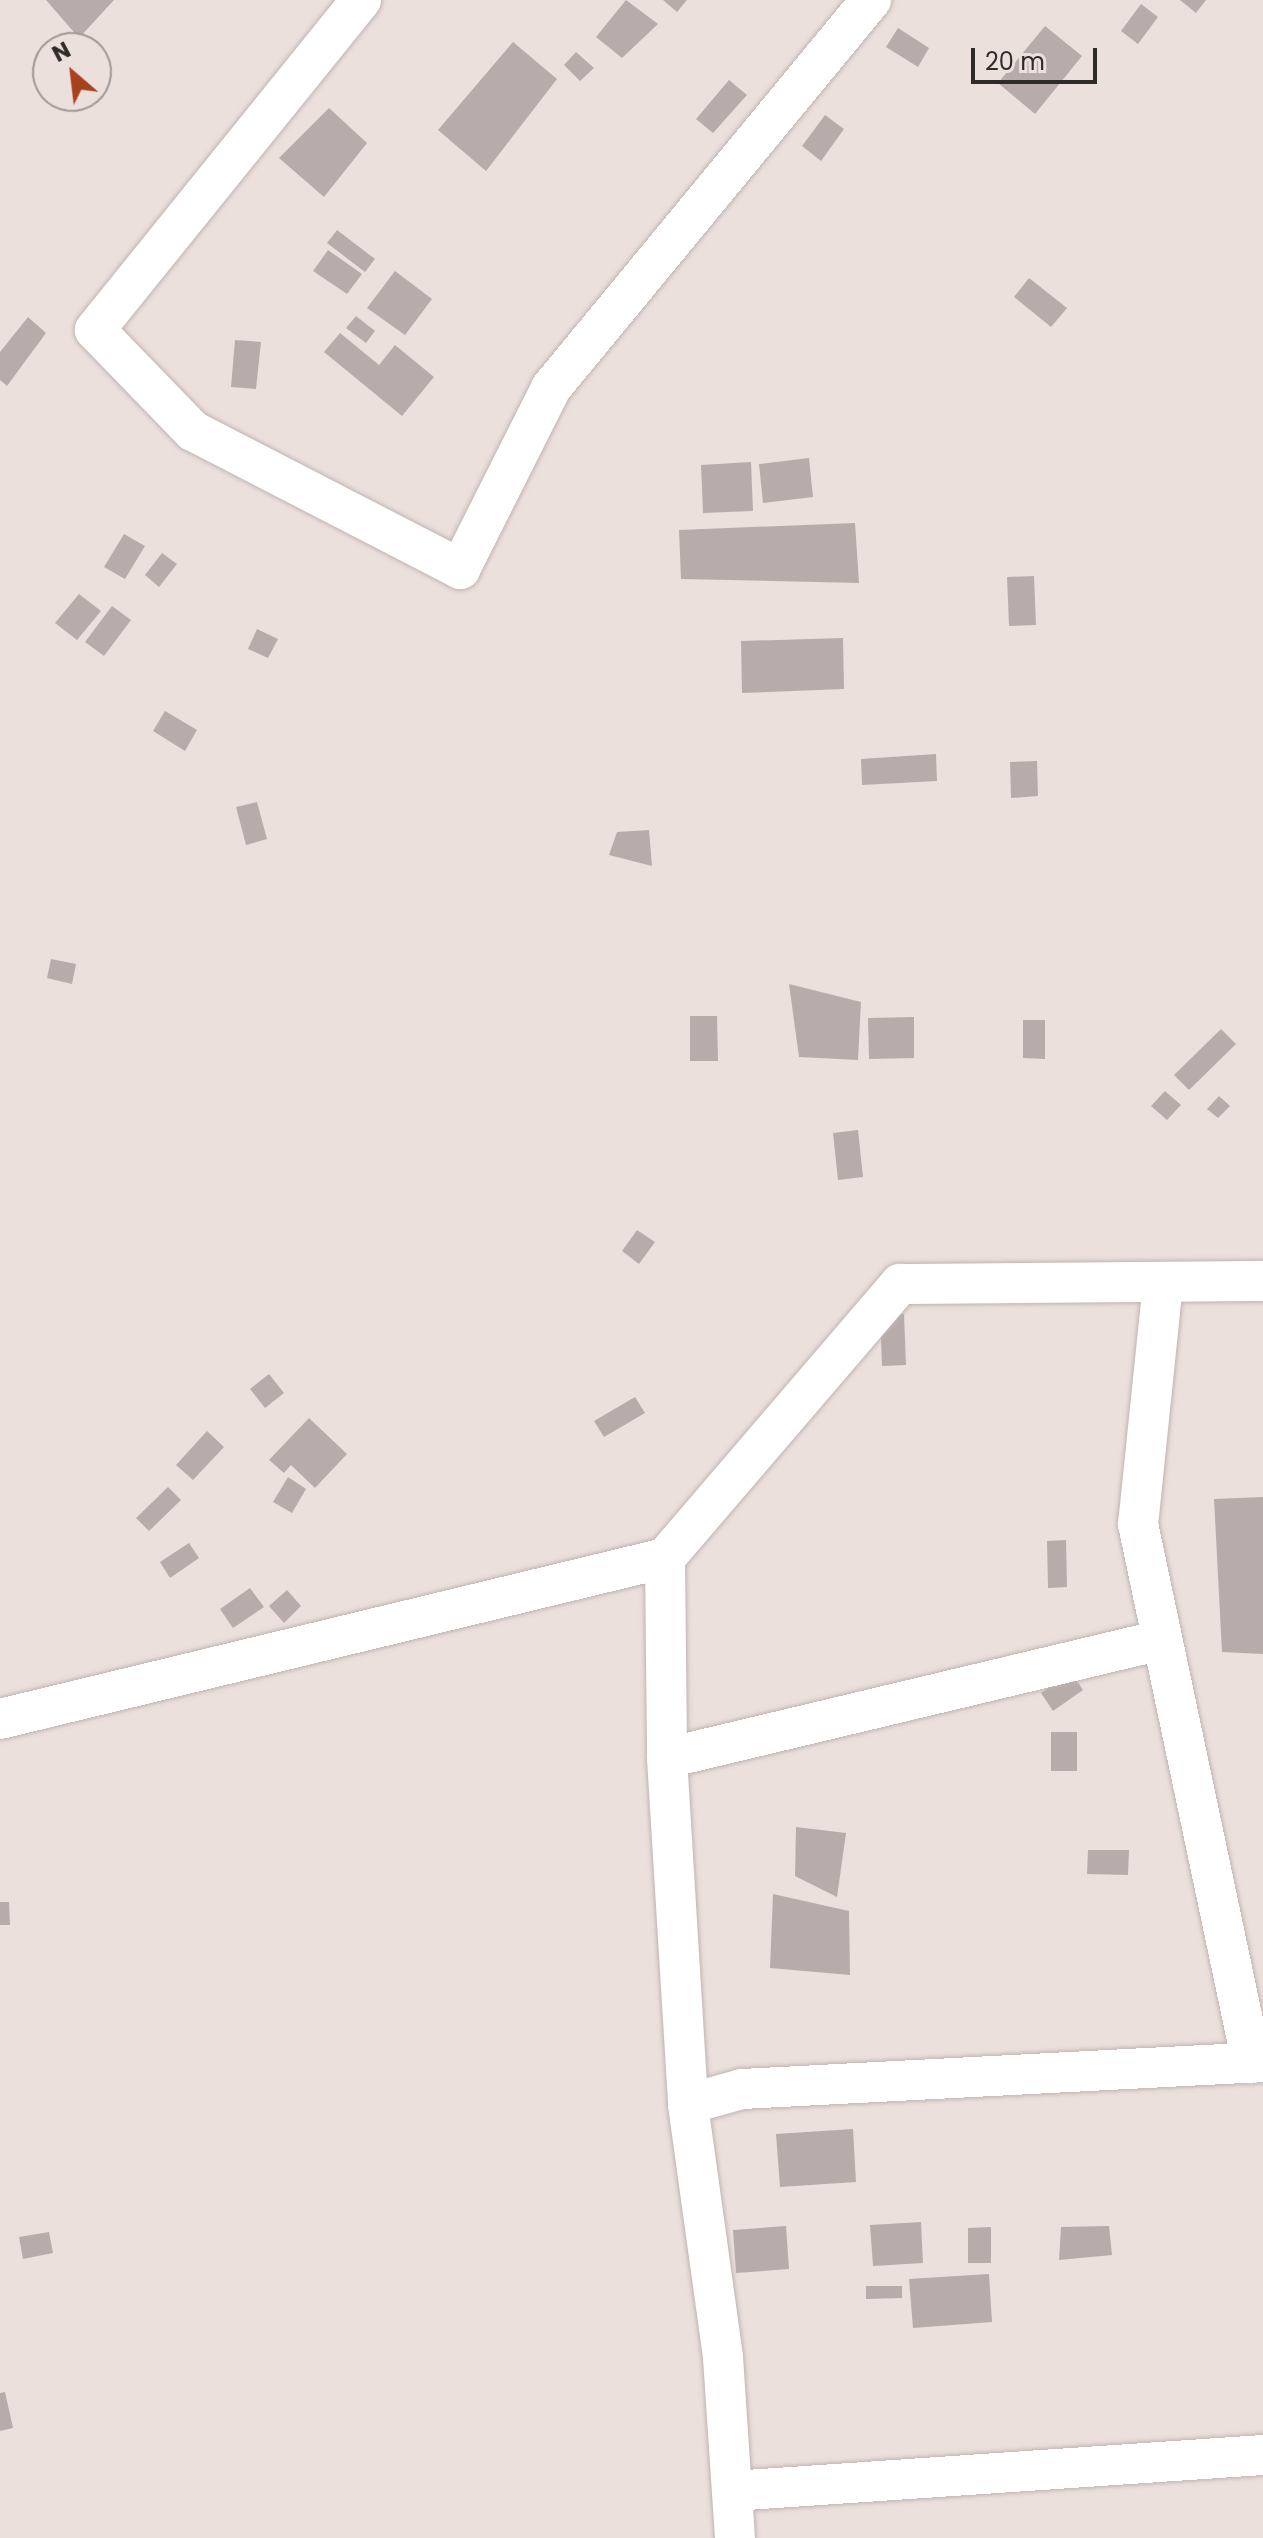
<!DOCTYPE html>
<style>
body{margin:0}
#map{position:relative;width:1263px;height:2538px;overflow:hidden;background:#ece0dd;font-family:Poppins,sans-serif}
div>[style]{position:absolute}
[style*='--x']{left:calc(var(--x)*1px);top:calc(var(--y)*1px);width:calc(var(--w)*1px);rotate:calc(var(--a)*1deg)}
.building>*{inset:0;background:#b7aca9}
.roads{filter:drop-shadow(0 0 2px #bfb4b1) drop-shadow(0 0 2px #bfb4b1)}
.street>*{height:40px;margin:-20px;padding:0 20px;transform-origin:20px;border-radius:20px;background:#fff}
span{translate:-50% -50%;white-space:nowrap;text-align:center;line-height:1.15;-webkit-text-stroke:7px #ece0dd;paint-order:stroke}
.north{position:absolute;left:32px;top:32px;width:80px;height:80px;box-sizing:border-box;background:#ece0dd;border:2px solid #a09895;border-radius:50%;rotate:332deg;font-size:22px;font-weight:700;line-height:32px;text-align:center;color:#2f2b29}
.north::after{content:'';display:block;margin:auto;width:28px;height:36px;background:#a8411e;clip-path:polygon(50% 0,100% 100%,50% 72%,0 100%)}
.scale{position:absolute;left:971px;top:48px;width:126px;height:36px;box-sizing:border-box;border:4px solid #2f2b29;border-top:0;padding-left:10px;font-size:24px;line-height:28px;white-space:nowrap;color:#2f2b29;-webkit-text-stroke:6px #ece0dd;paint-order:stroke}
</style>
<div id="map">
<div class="building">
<i style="clip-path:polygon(46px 0,114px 0,79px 38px)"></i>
<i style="clip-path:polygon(626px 0,658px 24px,622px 58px,596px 37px)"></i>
<i style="clip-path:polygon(663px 0,687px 0,677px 12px)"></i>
<i style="clip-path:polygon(1180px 0,1206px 0,1196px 13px)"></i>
<i style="clip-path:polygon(1141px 4px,1158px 17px,1138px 44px,1121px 31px)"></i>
<i style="clip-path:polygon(1045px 26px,1082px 56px,1035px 114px,998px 83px)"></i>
<i style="clip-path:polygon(898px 28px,929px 48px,918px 67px,886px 47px)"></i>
<i style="clip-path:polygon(513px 42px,557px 79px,486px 171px,438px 130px)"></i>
<i style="clip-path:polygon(576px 52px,594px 68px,580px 81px,564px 65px)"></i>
<i style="clip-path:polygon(729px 80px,747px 95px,713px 133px,696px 119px)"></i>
<i style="clip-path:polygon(329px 108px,367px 143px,324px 197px,279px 158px)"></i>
<i style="clip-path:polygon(825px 115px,844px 129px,821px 161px,802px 146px)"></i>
<i style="clip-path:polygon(337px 230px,375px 259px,365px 272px,327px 243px)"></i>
<i style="clip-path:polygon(328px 250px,362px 274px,347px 294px,313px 271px)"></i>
<i style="clip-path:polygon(395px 271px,432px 299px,405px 335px,367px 308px)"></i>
<i style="clip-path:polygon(1029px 278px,1067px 308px,1051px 327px,1014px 297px)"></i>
<i style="clip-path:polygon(356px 316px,375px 331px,366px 343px,346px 328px)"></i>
<i style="clip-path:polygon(28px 317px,46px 333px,7px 386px,0 380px,0 352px)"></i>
<i style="clip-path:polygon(340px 333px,379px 365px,395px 345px,434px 377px,402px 416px,324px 352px)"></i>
<i style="clip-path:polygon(235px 340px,261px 342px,256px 389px,231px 387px)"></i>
<i style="clip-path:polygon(809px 458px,813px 497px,763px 503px,759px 464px)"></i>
<i style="clip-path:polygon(751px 462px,753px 511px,703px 513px,701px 465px)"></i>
<i style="clip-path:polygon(855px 523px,859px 583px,681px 579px,679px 530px)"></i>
<i style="clip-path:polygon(124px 534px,145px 546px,125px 579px,104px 567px)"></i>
<i style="clip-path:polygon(162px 553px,177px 564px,159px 587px,145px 575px)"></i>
<i style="clip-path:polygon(1034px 576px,1036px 625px,1009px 626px,1007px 577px)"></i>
<i style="clip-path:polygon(79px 594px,101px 611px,77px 640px,55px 623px)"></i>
<i style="clip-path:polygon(112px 606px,131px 620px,104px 656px,85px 642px)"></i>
<i style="clip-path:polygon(257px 629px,278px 639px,268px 658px,248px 649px)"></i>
<i style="clip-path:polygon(843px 638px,844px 689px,742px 693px,741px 641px)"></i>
<i style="clip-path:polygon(165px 711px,197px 730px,185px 751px,153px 731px)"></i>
<i style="clip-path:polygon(936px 754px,937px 781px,862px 785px,861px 759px)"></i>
<i style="clip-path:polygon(1037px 761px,1038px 796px,1011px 798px,1010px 762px)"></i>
<i style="clip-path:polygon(257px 802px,267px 839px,246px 845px,236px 807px)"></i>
<i style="clip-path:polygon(649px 830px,652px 866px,609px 855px,617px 832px)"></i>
<i style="clip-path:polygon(51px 959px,76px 964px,72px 984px,47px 978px)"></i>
<i style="clip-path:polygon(789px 984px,861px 1002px,858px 1060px,799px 1057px)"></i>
<i style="clip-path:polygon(690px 1016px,717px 1016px,718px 1061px,690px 1061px)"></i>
<i style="clip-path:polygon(914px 1017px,914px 1058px,869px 1059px,868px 1018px)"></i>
<i style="clip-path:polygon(1023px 1020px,1045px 1020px,1045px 1059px,1023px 1058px)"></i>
<i style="clip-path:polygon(1221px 1029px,1236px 1044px,1189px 1090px,1174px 1075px)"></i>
<i style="clip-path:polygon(1165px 1091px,1181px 1105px,1167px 1120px,1151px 1106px)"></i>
<i style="clip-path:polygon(1219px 1096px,1230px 1106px,1218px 1118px,1207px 1109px)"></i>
<i style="clip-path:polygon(858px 1130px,863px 1177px,838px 1180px,833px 1133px)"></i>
<i style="clip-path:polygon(637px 1230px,655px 1242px,639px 1264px,622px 1251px)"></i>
<i style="clip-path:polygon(904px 1314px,906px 1365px,882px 1366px,880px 1315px)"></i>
<i style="clip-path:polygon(269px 1374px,284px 1393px,265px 1408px,250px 1389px)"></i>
<i style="clip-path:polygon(635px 1397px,645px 1413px,604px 1437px,594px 1421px)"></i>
<i style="clip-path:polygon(309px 1418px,347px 1454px,315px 1488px,291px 1465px,284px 1473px,269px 1460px)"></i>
<i style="clip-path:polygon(207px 1431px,224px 1447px,193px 1480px,176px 1465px)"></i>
<i style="clip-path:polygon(288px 1477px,306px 1489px,292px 1513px,273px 1502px)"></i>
<i style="clip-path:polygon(168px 1487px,181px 1500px,149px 1531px,136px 1518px)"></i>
<i style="clip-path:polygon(1263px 1497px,1263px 1654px,1222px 1652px,1214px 1499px)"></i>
<i style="clip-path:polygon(1066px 1540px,1067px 1587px,1048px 1588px,1047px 1541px)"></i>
<i style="clip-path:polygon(189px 1543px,199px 1558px,170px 1578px,160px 1562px)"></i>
<i style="clip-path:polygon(250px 1588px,264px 1607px,233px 1628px,220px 1609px)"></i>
<i style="clip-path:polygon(287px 1590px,301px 1606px,284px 1623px,269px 1606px)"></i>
<i style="clip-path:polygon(1071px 1672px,1083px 1690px,1053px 1711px,1041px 1693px)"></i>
<i style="clip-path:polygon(1051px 1732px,1077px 1732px,1077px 1771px,1051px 1771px)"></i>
<i style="clip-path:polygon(796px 1827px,846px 1833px,837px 1897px,795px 1876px)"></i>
<i style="clip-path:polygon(1088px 1850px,1129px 1850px,1128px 1875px,1087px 1874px)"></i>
<i style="clip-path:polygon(773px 1894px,849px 1911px,850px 1975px,770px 1968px)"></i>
<i style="clip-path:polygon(0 1902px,9px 1902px,10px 1925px,0 1925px)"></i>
<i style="clip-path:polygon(853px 2129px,856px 2182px,780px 2187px,776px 2134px)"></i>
<i style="clip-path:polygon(921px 2222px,923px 2263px,873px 2266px,870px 2225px)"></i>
<i style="clip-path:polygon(786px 2226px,789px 2269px,736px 2273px,733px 2230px)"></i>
<i style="clip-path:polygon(1109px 2226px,1112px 2255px,1059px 2260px,1061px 2227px)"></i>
<i style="clip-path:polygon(991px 2227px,991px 2263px,968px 2263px,968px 2228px)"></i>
<i style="clip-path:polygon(49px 2232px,53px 2253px,23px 2259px,19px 2237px)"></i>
<i style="clip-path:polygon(989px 2274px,992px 2322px,913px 2328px,909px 2279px)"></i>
<i style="clip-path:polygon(866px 2286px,902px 2286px,902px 2298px,866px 2299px)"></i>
<i style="clip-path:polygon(5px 2392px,13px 2428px,0 2431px,0 2393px)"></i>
</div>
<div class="roads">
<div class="street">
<i style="--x:361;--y:0;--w:424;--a:128.9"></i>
<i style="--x:95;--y:330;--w:141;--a:45.9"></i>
<i style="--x:193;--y:431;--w:301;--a:27.3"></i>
<i style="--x:460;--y:569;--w:203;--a:-63.3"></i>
<i style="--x:551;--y:388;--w:503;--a:-50.49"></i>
<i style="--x:1163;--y:1283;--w:242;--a:95.9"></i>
<i style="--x:1138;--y:1524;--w:551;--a:78.06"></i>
<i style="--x:665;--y:1558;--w:200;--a:89.4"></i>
<i style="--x:667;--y:1758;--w:347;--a:86.5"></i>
<i style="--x:0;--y:1719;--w:684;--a:-13.61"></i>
<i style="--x:665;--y:1558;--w:361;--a:-49.4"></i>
<i style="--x:900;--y:1284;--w:363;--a:-0.5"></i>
<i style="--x:667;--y:1758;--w:508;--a:-13.43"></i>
<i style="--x:732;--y:2491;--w:532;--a:-3.88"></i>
<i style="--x:735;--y:2538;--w:181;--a:-93.8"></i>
<i style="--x:723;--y:2357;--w:255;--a:-97.9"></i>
<i style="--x:688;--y:2104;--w:56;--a:-15.5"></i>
<i style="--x:742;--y:2089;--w:522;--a:-2.97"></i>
</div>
</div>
<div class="north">N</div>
<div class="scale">20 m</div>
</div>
